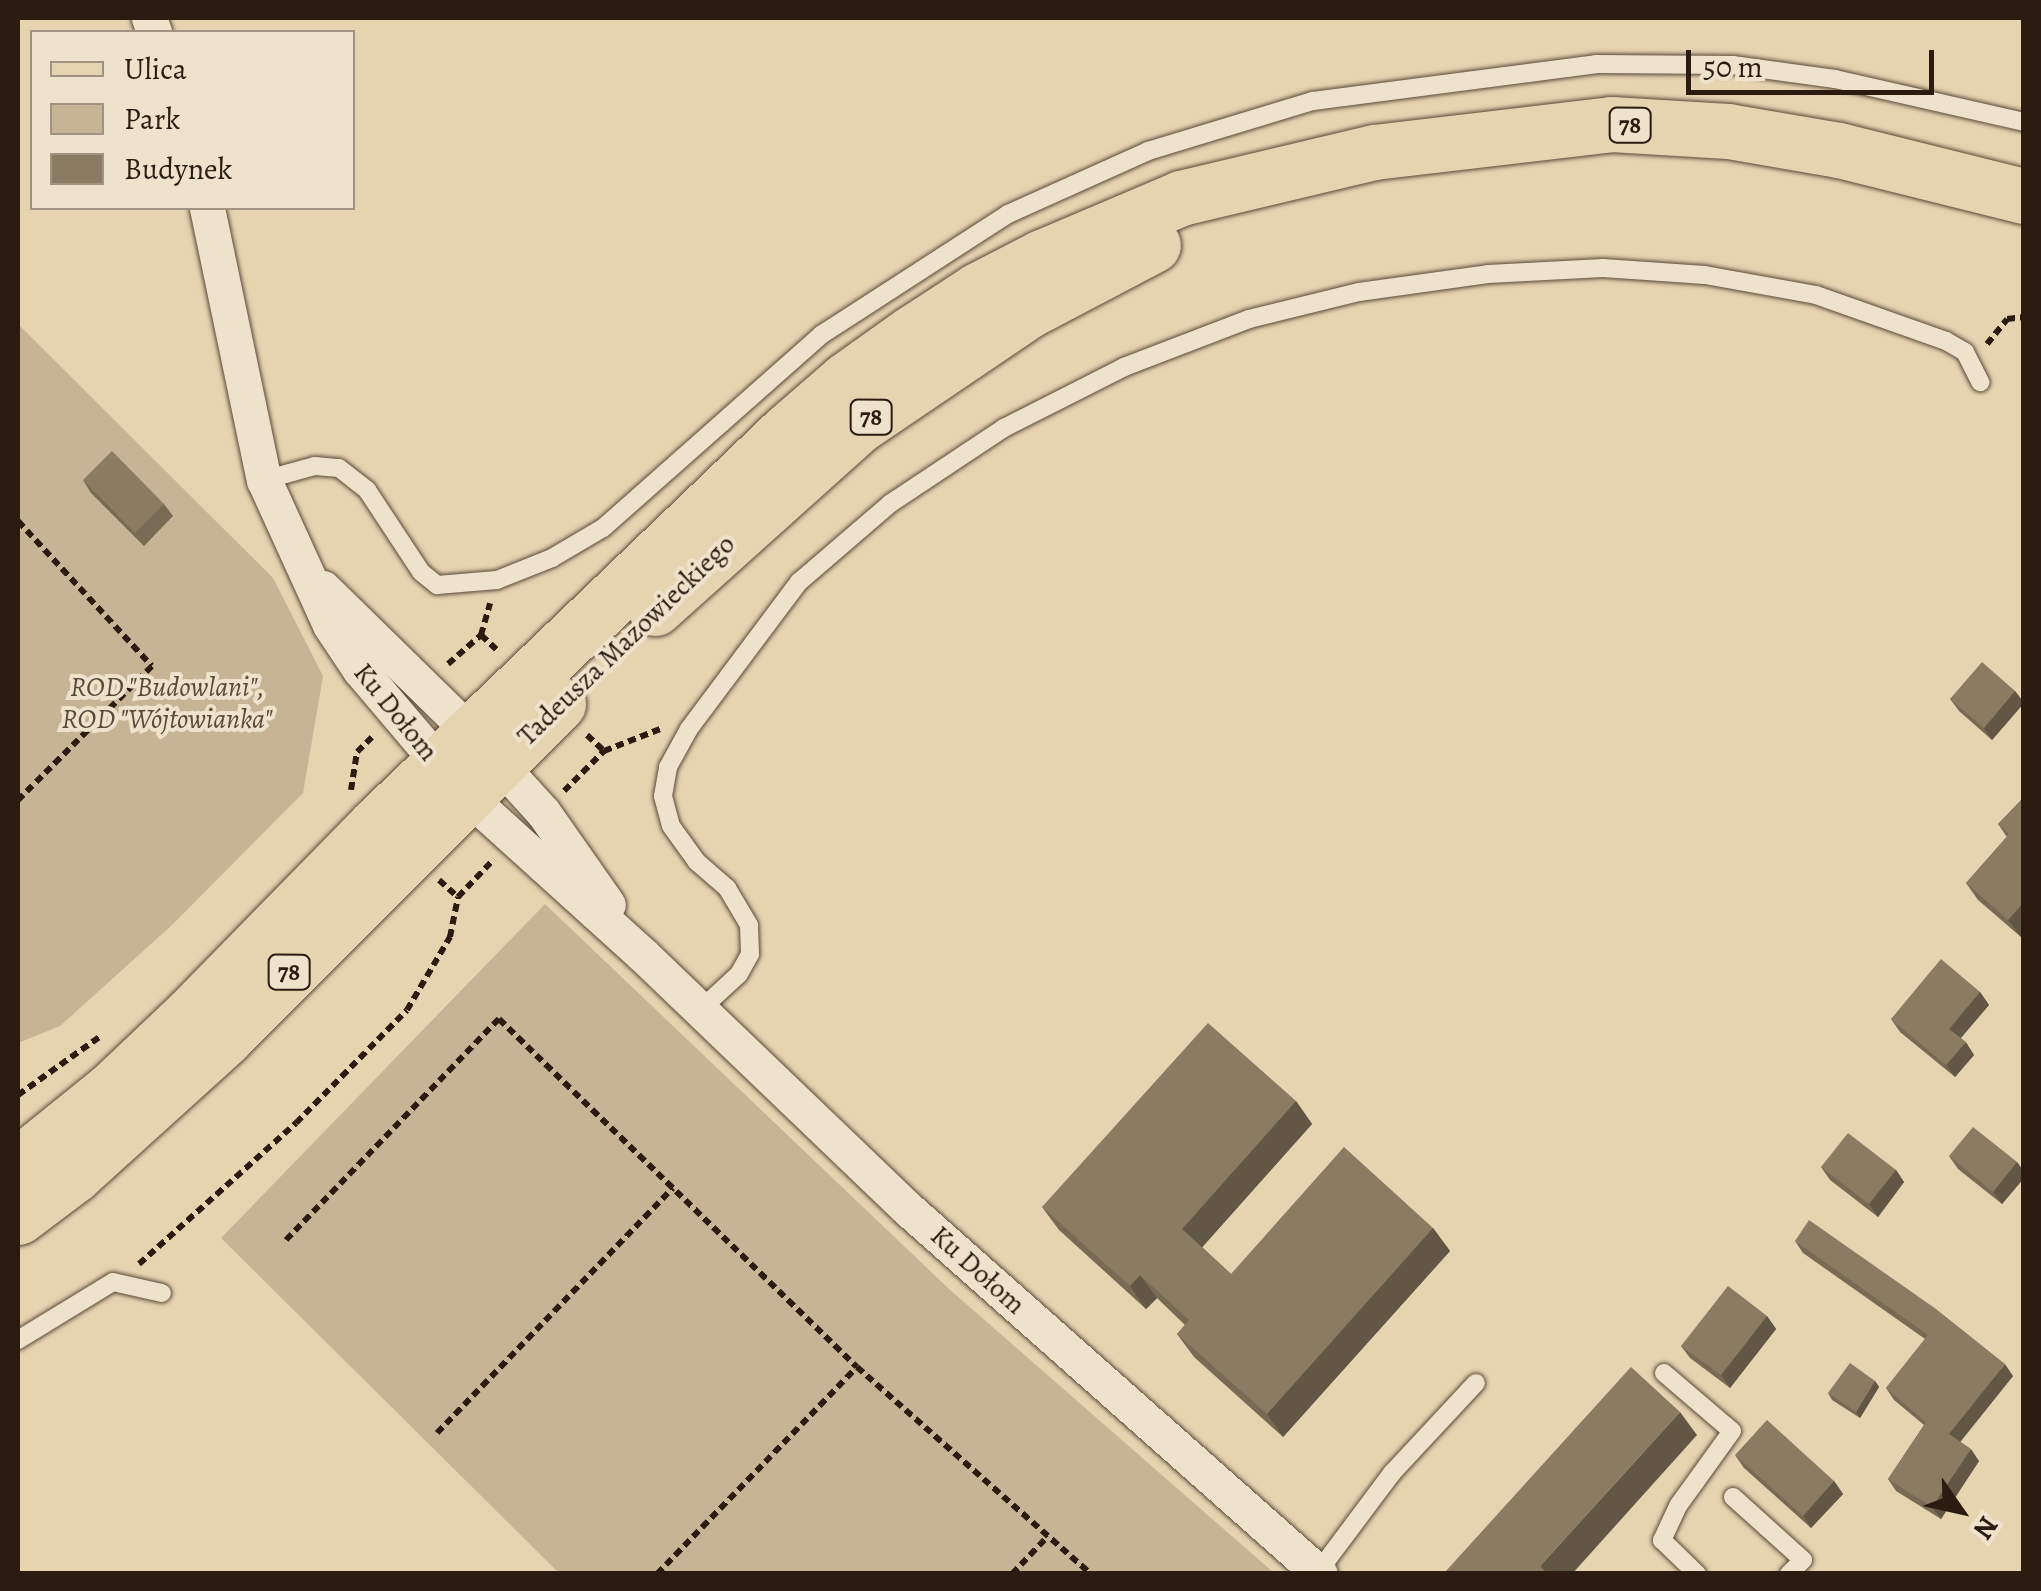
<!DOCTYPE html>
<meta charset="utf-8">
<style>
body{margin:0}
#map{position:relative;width:2041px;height:1591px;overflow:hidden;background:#e6d3b0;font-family:Alegreya,serif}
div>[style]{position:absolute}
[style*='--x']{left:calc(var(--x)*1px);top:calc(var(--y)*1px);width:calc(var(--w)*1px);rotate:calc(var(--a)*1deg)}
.green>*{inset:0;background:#c6b495}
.path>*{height:6px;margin-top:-3px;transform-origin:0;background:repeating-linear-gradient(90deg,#2b1b10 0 8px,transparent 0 13px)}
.roads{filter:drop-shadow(0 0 2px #5a4938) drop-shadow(0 0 2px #5a4938)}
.service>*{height:18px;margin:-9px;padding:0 9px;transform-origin:9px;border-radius:9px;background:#efe2cc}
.minor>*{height:35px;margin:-17.5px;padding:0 17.5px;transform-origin:17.5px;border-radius:17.5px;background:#efe2cc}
.primary>*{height:55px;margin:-27.5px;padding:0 27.5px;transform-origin:27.5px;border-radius:27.5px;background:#e6d3b0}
.wall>*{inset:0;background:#786a55}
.shaded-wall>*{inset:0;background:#625645}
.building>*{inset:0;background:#8c7b63}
span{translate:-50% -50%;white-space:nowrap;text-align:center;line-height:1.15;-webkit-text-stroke:8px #efe2cc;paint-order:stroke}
.shield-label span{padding:2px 8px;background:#efe2cc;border:2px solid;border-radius:8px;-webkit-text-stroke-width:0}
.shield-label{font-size:25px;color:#2b1b10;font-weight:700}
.street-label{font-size:28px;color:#2b1b10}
.park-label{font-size:28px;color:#5a4938;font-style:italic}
.frame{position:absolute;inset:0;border:20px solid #2b1b10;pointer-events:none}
.legend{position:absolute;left:30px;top:30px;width:325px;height:180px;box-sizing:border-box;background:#efe2cc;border:2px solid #a19281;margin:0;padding:12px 18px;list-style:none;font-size:30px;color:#2b1b10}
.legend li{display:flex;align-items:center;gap:20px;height:50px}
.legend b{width:50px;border:2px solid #a19281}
.north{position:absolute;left:1911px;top:1461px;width:100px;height:100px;-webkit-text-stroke:8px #efe2cc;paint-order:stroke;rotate:124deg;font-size:28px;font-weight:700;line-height:40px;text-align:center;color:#2b1b10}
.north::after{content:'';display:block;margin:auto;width:35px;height:45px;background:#2b1b10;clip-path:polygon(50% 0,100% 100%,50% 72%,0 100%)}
.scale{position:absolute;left:1686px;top:50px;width:248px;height:45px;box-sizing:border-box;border:5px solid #2b1b10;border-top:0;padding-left:12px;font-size:30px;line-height:35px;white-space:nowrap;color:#2b1b10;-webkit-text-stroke:8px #efe2cc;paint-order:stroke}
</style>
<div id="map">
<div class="green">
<i style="clip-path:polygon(18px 324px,273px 578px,323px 676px,303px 793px,172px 925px,60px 1026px,18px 1043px)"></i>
<i style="clip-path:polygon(545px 904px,949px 1289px,1274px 1573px,560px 1574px,556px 1570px,221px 1238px)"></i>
</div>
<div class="path">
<i style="--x:1987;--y:344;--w:32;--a:-51"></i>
<i style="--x:2007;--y:319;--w:17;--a:-7"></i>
<i style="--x:18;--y:521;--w:197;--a:47.3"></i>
<i style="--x:152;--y:666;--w:190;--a:135"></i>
<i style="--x:481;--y:635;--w:23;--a:43"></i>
<i style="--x:448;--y:664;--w:44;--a:-41.3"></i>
<i style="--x:481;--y:635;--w:33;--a:-74"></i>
<i style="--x:587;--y:735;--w:23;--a:43"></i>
<i style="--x:351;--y:790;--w:38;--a:-81"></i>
<i style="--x:357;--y:752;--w:24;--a:-45"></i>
<i style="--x:564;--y:791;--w:57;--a:-45"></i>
<i style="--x:604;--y:751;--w:60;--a:-21.4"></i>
<i style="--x:439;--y:880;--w:25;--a:42"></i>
<i style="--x:18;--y:1095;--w:103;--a:-35.5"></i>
<i style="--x:286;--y:1240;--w:307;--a:-46.1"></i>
<i style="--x:499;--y:1019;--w:499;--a:44.2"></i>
<i style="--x:857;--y:1367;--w:312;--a:41.5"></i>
<i style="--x:139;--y:1264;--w:211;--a:-41.9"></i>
<i style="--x:296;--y:1123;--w:158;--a:-45.5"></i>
<i style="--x:407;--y:1010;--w:85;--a:-59.5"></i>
<i style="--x:450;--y:937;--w:41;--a:-78.7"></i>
<i style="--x:458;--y:897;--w:52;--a:-46.5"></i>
<i style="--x:437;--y:1433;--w:340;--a:-46.1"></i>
<i style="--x:657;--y:1574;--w:288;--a:-46"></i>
<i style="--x:1012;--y:1574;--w:52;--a:-46.5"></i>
</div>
<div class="roads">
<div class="service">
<i style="--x:264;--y:480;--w:53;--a:-15.4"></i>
<i style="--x:315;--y:466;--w:24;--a:5"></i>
<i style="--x:339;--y:468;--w:36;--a:38"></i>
<i style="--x:367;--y:490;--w:98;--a:56.6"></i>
<i style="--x:421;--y:572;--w:21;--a:39"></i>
<i style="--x:437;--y:585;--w:60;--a:-4.8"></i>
<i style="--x:497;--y:580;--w:59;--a:-21.8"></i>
<i style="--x:552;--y:558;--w:59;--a:-30.5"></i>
<i style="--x:603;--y:528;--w:291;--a:-41.5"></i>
<i style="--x:821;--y:335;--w:223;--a:-32.9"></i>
<i style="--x:1008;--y:214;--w:154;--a:-24.2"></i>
<i style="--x:1148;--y:151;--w:172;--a:-16.9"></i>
<i style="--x:1313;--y:101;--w:285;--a:-7.4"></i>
<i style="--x:1596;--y:64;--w:137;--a:0.4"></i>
<i style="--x:1733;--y:65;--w:103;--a:7.8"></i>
<i style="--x:1835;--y:79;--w:194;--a:12.8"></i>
<i style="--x:699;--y:1011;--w:54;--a:-42.8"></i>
<i style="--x:739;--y:974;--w:23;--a:-61"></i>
<i style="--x:750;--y:954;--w:29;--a:-92"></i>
<i style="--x:749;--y:925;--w:43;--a:-120.7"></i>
<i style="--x:727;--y:888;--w:40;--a:-139"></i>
<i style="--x:697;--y:862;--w:44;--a:-125.8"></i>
<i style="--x:671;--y:826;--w:31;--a:-105"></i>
<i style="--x:663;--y:796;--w:29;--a:-80"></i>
<i style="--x:668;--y:767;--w:43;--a:-61.1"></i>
<i style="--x:689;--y:729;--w:184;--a:-53.2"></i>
<i style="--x:799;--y:582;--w:121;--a:-40.7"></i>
<i style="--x:891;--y:503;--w:136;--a:-33.6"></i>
<i style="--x:1004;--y:428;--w:135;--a:-26.9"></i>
<i style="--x:1124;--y:367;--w:134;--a:-21"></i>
<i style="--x:1249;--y:319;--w:113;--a:-13.8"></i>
<i style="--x:1359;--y:292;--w:130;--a:-7.9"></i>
<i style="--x:1488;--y:274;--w:115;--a:-3"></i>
<i style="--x:1603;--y:268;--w:102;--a:3.9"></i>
<i style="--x:1705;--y:275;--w:113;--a:10.2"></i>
<i style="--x:1816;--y:295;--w:138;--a:19.5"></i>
<i style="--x:1946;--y:341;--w:22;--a:30"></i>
<i style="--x:1965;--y:352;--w:34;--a:63"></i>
<i style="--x:18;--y:1340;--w:111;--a:-31.4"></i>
<i style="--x:113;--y:1282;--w:50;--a:12.7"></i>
<i style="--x:1664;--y:1373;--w:89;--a:40.5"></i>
<i style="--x:1732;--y:1431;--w:92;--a:125.8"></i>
<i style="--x:1678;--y:1506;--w:38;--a:115"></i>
<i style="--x:1662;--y:1540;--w:49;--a:44.2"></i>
<i style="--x:1733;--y:1497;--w:94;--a:42"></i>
<i style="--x:1803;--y:1560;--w:20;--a:135"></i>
<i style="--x:1318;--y:1572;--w:124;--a:-53.2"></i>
<i style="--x:1392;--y:1473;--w:123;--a:-47"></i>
</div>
<div class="minor">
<i style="--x:149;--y:18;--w:15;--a:70"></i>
<i style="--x:207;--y:208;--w:278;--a:78.2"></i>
<i style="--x:264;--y:480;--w:159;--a:65.5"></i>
<i style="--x:330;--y:625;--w:54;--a:56.3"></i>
<i style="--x:360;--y:670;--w:164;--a:49.7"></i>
<i style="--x:466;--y:795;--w:240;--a:42.1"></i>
<i style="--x:644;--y:956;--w:366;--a:43.8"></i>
<i style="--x:908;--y:1209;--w:550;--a:41.54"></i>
<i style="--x:323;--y:588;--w:209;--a:44.4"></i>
<i style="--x:472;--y:734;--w:105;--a:47.7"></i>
<i style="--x:543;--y:812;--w:113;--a:55"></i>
</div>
<div class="primary">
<i style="--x:655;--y:608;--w:274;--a:-41.9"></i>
<i style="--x:859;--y:425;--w:205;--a:-34.1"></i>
<i style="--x:1029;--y:310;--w:140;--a:-27.7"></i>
<i style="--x:18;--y:1165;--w:119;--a:-38.9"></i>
<i style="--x:111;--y:1090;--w:112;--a:-43.5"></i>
<i style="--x:192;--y:1013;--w:264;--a:-45.6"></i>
<i style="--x:377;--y:824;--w:567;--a:-43.78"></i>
<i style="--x:786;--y:432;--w:79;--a:-40.9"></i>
<i style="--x:846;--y:380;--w:81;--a:-35.5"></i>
<i style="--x:912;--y:333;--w:79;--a:-33.1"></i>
<i style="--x:978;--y:290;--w:72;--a:-27.3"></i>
<i style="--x:1042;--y:257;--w:151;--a:-23"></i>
<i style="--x:1181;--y:198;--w:198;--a:-13.4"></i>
<i style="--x:1374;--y:152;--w:239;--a:-6.7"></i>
<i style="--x:1611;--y:124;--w:117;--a:3.4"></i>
<i style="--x:1728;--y:131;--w:113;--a:9.7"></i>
<i style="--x:1839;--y:150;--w:191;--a:14"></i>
<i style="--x:18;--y:1217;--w:71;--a:-37"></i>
<i style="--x:75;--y:1174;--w:202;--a:-42.2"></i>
<i style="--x:225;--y:1038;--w:472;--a:-45.1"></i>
</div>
</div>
<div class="wall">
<i style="clip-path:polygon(83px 480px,164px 504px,173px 516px,144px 546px,91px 493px)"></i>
<i style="clip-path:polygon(2015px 691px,2024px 703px,1992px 740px,1959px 711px,1950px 699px)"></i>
<i style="clip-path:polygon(2024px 797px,2024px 933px,2021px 937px,1978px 900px,1966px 883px,2007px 837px,1998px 824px)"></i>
<i style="clip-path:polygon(1980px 992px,1989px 1005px,1961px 1038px,1974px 1055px,1955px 1077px,1900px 1032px,1891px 1019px)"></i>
<i style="clip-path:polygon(1296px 1101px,1312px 1124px,1202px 1247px,1231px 1274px,1433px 1228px,1450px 1251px,1283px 1437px,1194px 1357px,1177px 1334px,1185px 1325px,1157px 1298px,1146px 1309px,1059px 1230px,1042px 1207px)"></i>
<i style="clip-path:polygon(1949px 1156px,2017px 1162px,2024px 1172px,2024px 1178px,2002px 1204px,1958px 1169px)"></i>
<i style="clip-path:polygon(1821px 1167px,1896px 1170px,1904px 1182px,1878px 1217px,1830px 1180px)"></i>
<i style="clip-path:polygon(1795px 1241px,2013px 1376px,1960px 1442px,1979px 1461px,1941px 1519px,1896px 1491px,1888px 1479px,1924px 1425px,1894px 1400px,1886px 1388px,1925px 1339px,1803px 1253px)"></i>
<i style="clip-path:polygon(1767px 1316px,1776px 1329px,1730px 1388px,1690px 1358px,1681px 1346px)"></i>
<i style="clip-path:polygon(1875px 1381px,1879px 1387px,1860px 1418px,1832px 1400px,1828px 1393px)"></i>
<i style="clip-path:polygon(1735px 1455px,1834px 1481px,1843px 1494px,1811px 1528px,1744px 1468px)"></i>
</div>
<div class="shaded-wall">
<i style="clip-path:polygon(2015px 691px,2024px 703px,1992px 740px,1984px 728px)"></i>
<i style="clip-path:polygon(2024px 902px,2024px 933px,2021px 937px,2008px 920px)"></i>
<i style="clip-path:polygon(1980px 992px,1989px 1005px,1958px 1041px,1949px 1029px)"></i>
<i style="clip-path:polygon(1966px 1042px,1974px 1055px,1955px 1077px,1946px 1065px)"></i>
<i style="clip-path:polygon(1296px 1101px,1312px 1124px,1198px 1252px,1182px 1229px)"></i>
<i style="clip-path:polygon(2017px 1162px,2024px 1172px,2024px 1178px,2002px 1204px,1993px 1192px)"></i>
<i style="clip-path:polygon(1896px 1170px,1904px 1182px,1878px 1217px,1869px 1204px)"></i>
<i style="clip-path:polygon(1433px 1228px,1450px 1251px,1283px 1437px,1267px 1414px)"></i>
<i style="clip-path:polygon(1140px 1275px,1157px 1298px,1146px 1309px,1130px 1286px)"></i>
<i style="clip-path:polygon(1767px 1316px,1776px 1329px,1730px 1388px,1721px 1375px)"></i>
<i style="clip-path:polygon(2005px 1364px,2013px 1376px,1957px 1446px,1949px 1434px)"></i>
<i style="clip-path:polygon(1875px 1381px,1879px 1387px,1860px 1418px,1856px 1412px)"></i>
<i style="clip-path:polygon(1680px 1412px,1697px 1435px,1572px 1574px,1545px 1574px,1540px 1566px)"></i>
<i style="clip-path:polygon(1971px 1449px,1979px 1461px,1941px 1519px,1932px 1507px)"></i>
<i style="clip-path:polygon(1834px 1481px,1843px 1494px,1811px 1528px,1803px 1516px)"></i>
</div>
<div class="building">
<i style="clip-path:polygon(112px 451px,164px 504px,135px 533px,83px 480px)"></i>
<i style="clip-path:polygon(1982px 662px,2015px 691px,1984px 728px,1950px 699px)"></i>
<i style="clip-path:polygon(2024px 797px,2024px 902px,2008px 920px,1966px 883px,2009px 834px,1998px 824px)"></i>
<i style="clip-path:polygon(1941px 959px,1980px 992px,1949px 1029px,1966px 1042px,1946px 1065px,1891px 1019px)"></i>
<i style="clip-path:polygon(1208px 1023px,1296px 1101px,1182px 1229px,1231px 1274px,1344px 1147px,1433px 1228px,1267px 1414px,1177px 1334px,1189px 1320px,1140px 1275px,1130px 1286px,1042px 1207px)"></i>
<i style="clip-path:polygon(1973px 1127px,2017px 1162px,1993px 1192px,1949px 1156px)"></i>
<i style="clip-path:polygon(1848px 1133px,1896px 1170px,1869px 1204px,1821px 1167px)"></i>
<i style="clip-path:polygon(1809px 1220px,1936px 1309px,2005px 1364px,1949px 1434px,1971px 1449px,1932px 1507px,1888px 1479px,1926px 1422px,1886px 1388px,1928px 1335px,1795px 1241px)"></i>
<i style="clip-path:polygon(1728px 1286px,1767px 1316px,1721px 1375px,1681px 1346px)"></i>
<i style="clip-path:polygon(1850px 1363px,1875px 1381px,1856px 1412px,1828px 1393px)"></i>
<i style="clip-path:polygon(1631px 1367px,1680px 1412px,1540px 1566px,1548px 1574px,1449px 1574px,1446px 1571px)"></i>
<i style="clip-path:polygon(1767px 1420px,1834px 1481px,1803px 1516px,1735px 1455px)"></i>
</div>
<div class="shield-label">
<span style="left:1630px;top:125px">78</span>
<span style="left:871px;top:417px">78</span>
<span style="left:289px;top:972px">78</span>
</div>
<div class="street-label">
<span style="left:626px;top:640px;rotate:-44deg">Tadeusza Mazowieckiego</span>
<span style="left:396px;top:712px;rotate:51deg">Ku Dołom</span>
<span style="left:978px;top:1270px;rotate:42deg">Ku Dołom</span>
</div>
<div class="park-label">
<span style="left:167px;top:703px">ROD "Budowlani",<br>ROD "Wójtowianka"</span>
</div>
<div class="frame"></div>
<ul class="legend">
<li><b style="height:12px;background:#e6d3b0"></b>Ulica</li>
<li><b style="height:28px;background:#c6b495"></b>Park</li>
<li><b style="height:28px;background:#8c7b63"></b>Budynek</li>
</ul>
<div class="north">N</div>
<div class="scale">50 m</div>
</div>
